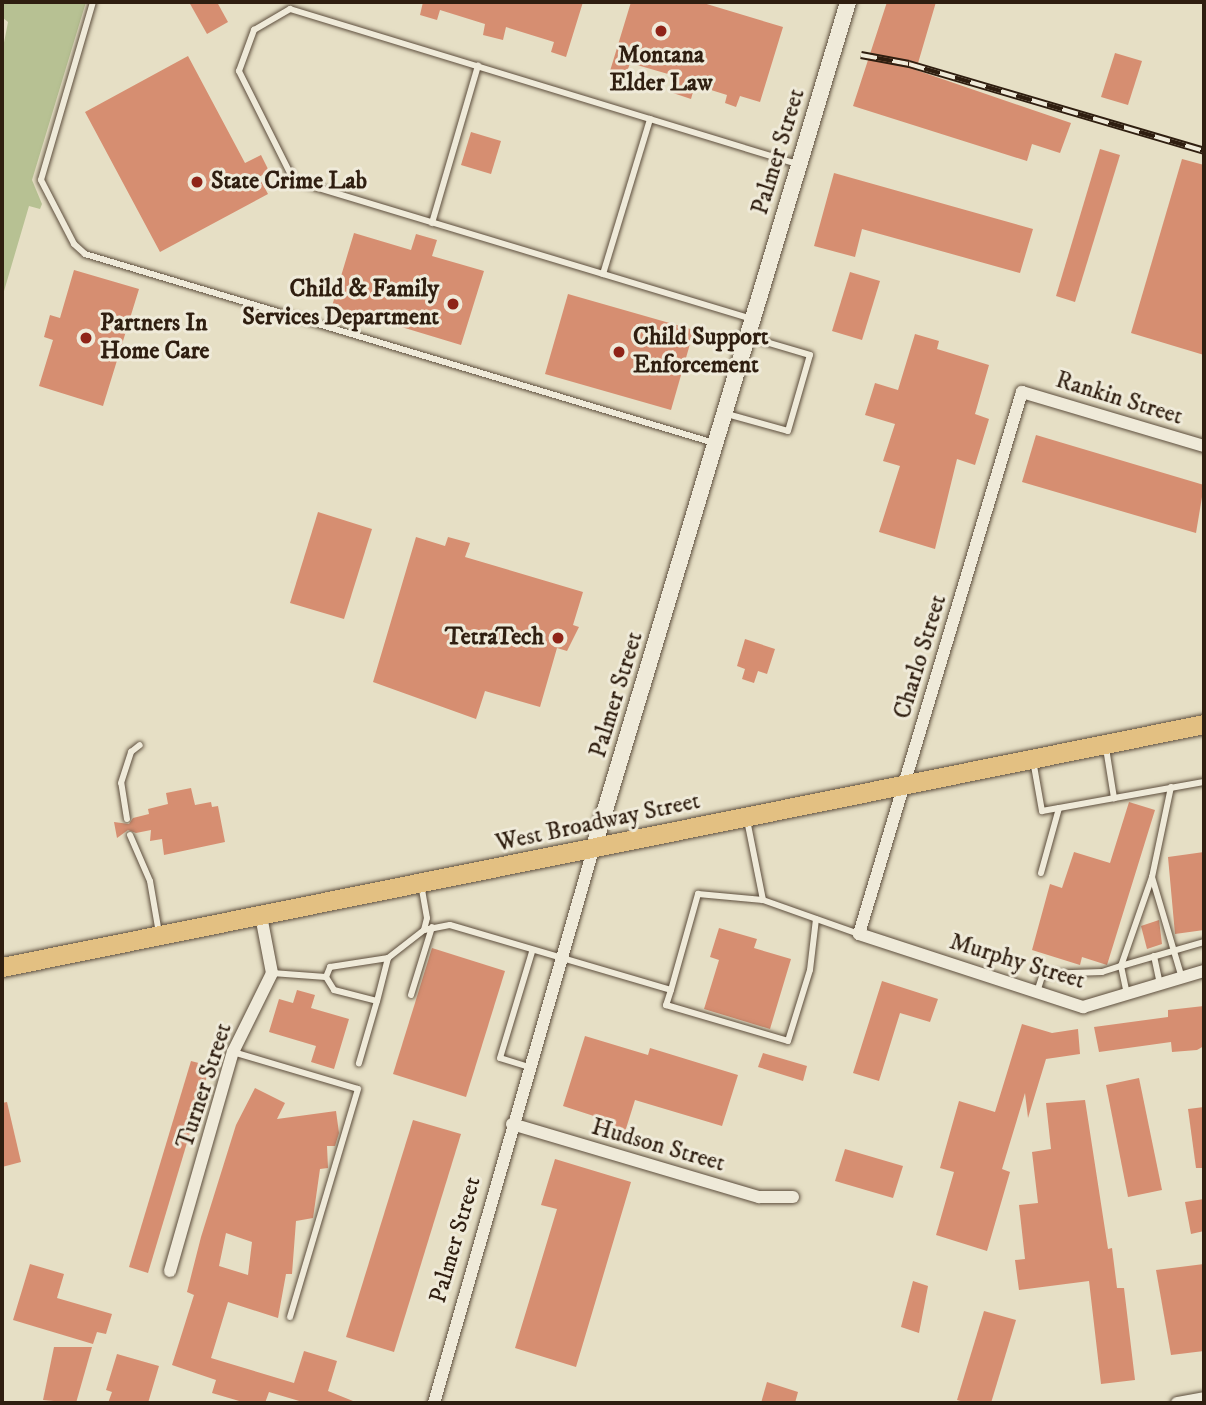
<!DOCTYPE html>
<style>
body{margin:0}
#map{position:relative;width:1206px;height:1405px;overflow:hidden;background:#e6dfc5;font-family:"IM FELL DW Pica",serif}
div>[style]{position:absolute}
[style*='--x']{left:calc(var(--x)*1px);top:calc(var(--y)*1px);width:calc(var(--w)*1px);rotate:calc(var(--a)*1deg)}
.green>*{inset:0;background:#b7c193}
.building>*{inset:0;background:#d68e71}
.roads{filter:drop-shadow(0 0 2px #5d4e3d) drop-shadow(0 0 2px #5d4e3d)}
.service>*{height:6px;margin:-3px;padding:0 3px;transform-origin:3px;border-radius:3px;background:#efead9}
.minor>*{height:12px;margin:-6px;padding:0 6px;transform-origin:6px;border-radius:6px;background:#efead9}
.tertiary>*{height:16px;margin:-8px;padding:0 8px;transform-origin:8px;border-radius:8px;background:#efead9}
.primary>*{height:19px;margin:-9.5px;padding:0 9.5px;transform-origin:9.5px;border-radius:9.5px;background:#e3c082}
.rail>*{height:8px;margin-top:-4px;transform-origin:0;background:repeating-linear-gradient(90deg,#efead9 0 16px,#2f1e10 0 32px);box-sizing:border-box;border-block:2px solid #2f1e10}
.dots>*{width:19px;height:19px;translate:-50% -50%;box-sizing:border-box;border:4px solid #efead9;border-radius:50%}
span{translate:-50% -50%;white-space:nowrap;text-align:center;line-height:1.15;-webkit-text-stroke:6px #efead9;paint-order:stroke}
.poi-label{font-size:24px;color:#2f1e10;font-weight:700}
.left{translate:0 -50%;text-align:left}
.right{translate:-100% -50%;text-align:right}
.street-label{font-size:24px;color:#2f1e10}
.frame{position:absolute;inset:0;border:4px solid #2f1e10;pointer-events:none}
</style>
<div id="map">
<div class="green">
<i style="clip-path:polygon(2px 2px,86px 2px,32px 180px,42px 204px,40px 209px,29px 206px,2px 298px,2px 53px,8px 22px,2px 17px)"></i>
</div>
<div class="building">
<i style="clip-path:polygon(189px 2px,217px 2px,228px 22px,207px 34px)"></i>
<i style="clip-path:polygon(423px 2px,583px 2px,566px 57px,551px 52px,554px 42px,506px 27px,503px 40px,483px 35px,485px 24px,440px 10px,437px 20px,420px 15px)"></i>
<i style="clip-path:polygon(631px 2px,700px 2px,783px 27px,760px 102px,740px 96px,736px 107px,725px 103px,727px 95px,695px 85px,691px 99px,670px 92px,675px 76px,630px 63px,626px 75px,610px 71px)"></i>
<i style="clip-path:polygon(887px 2px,936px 2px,916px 70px,1071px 123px,1060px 153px,1032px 144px,1027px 161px,853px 106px)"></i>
<i style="clip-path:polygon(1115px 53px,1142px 61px,1128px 105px,1101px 97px)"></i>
<i style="clip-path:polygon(188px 56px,245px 163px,261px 155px,269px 171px,259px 177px,268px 194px,160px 252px,85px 112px)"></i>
<i style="clip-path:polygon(471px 132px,501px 141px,491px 174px,461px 165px)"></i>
<i style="clip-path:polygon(1100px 149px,1120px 155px,1075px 302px,1056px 296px)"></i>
<i style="clip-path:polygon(1182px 159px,1204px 165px,1204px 355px,1131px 333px)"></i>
<i style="clip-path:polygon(834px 173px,1033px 229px,1020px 273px,862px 229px,855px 257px,814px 246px)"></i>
<i style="clip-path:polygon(354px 233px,411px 250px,416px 234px,437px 240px,432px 256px,484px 271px,461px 345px,332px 306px)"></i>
<i style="clip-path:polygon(74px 270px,139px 289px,103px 406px,39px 386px,53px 340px,44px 337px,50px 315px,60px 318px)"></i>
<i style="clip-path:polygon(850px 272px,880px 281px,862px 340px,832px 331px)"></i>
<i style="clip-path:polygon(568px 294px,694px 330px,671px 410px,545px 374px)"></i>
<i style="clip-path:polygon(915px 334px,939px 341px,937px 349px,989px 365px,975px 414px,989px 419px,975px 465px,957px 459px,935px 549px,879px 532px,900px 466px,883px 461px,895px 424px,865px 415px,875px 383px,898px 390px)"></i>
<i style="clip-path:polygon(1036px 435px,1204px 485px,1196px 533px,1022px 482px)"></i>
<i style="clip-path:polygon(318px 512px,372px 529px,344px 619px,290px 603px)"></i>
<i style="clip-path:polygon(416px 537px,445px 546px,448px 537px,470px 543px,465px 557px,583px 592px,573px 625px,579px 627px,567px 651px,557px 648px,540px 707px,485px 691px,476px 719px,373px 682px)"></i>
<i style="clip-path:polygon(745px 639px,775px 649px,767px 674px,758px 671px,754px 683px,742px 679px,745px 669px,737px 666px)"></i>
<i style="clip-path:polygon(191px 788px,195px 805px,211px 802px,212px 807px,218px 806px,225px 842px,164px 855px,162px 839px,150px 841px,151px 830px,136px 833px,128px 830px,117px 838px,114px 822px,129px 824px,133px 818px,149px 814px,148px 809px,168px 804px,166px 793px)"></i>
<i style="clip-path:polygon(1129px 802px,1155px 810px,1107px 965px,1082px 957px,1080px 965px,1032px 950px,1050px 884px,1062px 888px,1074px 852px,1110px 863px)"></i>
<i style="clip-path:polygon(1204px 852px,1204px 930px,1175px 934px,1168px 857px)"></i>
<i style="clip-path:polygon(1159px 920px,1162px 944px,1147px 949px,1141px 926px)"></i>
<i style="clip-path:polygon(719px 928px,757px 939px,754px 948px,791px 959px,770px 1029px,704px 1009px,719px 960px,710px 957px)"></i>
<i style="clip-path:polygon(432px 948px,505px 971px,466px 1097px,393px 1074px)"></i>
<i style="clip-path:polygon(882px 981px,938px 999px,930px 1022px,900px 1013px,879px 1081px,853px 1073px)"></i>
<i style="clip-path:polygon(297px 990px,315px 995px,311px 1008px,349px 1019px,334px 1069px,311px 1062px,316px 1046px,269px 1032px,279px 999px,293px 1003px)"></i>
<i style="clip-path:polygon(1204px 1006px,1204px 1046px,1197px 1050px,1172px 1052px,1171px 1042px,1099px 1052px,1094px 1027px,1168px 1017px,1168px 1010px)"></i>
<i style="clip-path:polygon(1022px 1024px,1052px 1033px,1078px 1029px,1080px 1054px,1046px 1059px,1028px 1118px,1025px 1093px,1002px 1169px,1010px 1172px,987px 1251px,936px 1235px,954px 1172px,940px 1168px,959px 1101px,995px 1112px)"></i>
<i style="clip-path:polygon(585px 1036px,648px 1055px,650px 1048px,738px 1075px,722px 1126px,635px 1100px,624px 1135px,597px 1127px,600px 1118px,563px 1106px)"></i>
<i style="clip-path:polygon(763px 1053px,807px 1066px,803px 1081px,758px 1067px)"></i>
<i style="clip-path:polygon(191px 1061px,210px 1066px,148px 1273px,129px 1267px)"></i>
<i style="clip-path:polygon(1139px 1078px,1162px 1190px,1128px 1197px,1106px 1085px)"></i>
<i style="clip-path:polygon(evenodd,255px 1088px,285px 1103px,277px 1119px,336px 1111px,339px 1133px,335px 1146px,327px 1146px,328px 1168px,320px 1169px,313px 1218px,296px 1221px,292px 1274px,286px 1274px,278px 1318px,228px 1302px,211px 1358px,294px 1383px,304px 1351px,337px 1361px,328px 1391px,358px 1403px,306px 1403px,269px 1392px,265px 1403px,246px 1403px,212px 1393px,216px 1380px,172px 1365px,194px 1295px,187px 1292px,201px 1237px,236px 1125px,255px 1088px,226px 1233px,252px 1242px,248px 1275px,219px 1266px,226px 1233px)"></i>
<i style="clip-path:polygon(1085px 1100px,1108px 1249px,1112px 1248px,1117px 1288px,1124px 1288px,1135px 1380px,1101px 1384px,1089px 1281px,1019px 1290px,1015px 1260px,1025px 1259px,1019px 1205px,1038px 1203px,1032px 1152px,1051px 1149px,1046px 1103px)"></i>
<i style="clip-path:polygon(7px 1102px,21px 1162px,2px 1167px,2px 1103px)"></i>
<i style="clip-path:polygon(1204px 1107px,1204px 1168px,1196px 1168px,1188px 1109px)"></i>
<i style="clip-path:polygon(413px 1120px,461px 1134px,394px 1352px,346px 1337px)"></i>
<i style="clip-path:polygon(845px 1149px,903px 1166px,893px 1198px,835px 1181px)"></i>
<i style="clip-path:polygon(555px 1159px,631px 1182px,576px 1367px,515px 1348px,557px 1209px,541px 1205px)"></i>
<i style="clip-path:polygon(1204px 1199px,1204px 1231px,1191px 1234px,1185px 1202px)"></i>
<i style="clip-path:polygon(30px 1264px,64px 1274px,57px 1298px,112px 1314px,106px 1334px,97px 1332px,93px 1344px,13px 1320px)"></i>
<i style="clip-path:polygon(1204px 1264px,1204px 1351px,1171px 1355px,1156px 1270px)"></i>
<i style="clip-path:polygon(913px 1281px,928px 1286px,919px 1333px,901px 1327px)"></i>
<i style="clip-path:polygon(984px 1311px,1016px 1320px,991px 1403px,968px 1403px,957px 1400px)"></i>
<i style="clip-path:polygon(54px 1347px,92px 1347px,76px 1403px,43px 1400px)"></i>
<i style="clip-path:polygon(117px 1354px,159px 1366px,148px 1403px,108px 1403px,112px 1392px,106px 1390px)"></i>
<i style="clip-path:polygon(767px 1382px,798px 1392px,795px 1403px,761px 1403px)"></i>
</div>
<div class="roads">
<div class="service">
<i style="--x:93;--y:2;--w:185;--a:106.3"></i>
<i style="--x:41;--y:180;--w:72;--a:62.7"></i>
<i style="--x:74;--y:244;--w:15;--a:42"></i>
<i style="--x:85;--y:254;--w:657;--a:16.72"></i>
<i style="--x:432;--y:223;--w:164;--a:-73.7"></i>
<i style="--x:603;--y:274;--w:162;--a:-73.1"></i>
<i style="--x:752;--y:319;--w:478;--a:-163.2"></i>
<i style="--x:294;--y:181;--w:123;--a:-116.6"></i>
<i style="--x:239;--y:71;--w:44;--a:-69.9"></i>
<i style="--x:254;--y:30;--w:42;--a:-30.3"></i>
<i style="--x:290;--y:9;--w:530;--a:17"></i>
<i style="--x:727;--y:414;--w:63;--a:15.6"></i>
<i style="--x:788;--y:431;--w:79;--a:-73.9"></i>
<i style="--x:810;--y:355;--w:64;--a:-163.6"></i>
<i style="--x:1106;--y:748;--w:51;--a:80.9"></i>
<i style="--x:1033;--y:760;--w:52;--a:80"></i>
<i style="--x:1042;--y:811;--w:17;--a:-10"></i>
<i style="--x:1171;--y:787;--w:92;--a:101.9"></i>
<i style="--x:1152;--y:877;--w:94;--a:109.2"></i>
<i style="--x:1121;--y:966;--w:86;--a:-16.1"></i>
<i style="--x:127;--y:819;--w:36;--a:-99"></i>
<i style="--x:121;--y:783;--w:33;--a:-72"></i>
<i style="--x:131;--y:752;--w:11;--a:-38"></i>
<i style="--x:130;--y:835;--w:50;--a:66.5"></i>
<i style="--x:150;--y:881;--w:53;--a:80.2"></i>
<i style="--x:1041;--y:873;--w:67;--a:-74.5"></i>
<i style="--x:1059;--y:808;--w:147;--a:-10.2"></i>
<i style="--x:1152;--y:877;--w:105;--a:73.5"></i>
<i style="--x:763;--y:900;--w:102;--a:19.5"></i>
<i style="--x:424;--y:930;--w:26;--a:-11"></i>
<i style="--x:450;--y:925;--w:230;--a:16.4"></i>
<i style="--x:671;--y:990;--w:100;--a:-74.3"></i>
<i style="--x:698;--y:894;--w:65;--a:5.3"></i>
<i style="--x:763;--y:900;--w:82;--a:-101.3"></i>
<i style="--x:1154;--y:956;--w:29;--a:78"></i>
<i style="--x:388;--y:958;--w:46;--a:-37.9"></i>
<i style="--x:424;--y:930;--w:12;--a:-76"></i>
<i style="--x:427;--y:918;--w:35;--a:-100"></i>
<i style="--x:272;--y:973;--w:54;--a:4.2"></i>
<i style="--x:326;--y:977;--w:15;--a:58"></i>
<i style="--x:334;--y:990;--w:44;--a:14.3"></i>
<i style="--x:377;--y:1001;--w:65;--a:106.2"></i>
<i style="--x:326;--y:977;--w:11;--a:-68"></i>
<i style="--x:330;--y:967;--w:59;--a:-8.8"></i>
<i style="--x:388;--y:958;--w:44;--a:104.3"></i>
<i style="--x:671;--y:990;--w:16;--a:108"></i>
<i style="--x:666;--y:1005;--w:127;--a:16.4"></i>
<i style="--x:788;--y:1041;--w:74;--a:-72.8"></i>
<i style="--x:810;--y:970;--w:51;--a:-83.3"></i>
<i style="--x:1037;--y:992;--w:19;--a:-72"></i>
<i style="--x:1043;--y:974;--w:59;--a:-1.9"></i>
<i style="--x:1102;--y:972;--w:20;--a:-18"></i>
<i style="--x:1121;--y:966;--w:29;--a:78"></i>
<i style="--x:411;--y:995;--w:71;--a:-72.8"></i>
<i style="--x:233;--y:1052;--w:130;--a:16.5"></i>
<i style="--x:358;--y:1089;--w:238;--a:106.6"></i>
<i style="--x:529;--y:1067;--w:30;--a:-163"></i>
<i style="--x:500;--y:1058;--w:111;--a:-73.2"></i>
</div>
<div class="minor">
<i style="--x:1204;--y:446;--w:190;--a:-163.5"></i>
<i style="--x:1022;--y:392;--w:566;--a:106.74"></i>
<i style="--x:859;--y:934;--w:236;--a:18.1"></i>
<i style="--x:1083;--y:1007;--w:126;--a:-16.6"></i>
<i style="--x:512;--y:1124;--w:258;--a:16.5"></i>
<i style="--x:759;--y:1197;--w:34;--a:0"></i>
<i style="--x:170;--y:1271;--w:228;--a:-74"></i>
<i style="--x:233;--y:1052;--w:88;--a:-63.7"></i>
<i style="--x:272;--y:973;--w:58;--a:-100.9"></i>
<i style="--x:434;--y:1403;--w:575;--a:-73.96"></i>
<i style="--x:1177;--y:1403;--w:27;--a:-10"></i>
</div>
<div class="tertiary">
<i style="--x:593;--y:850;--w:886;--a:-73.26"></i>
</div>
<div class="primary">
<i style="--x:2;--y:967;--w:1226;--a:-11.43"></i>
</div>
</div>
<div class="rail">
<i style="--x:861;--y:55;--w:49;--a:10.6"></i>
<i style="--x:909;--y:64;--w:308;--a:16.4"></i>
</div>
<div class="dots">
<i style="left:661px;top:31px;background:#8f2418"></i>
<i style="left:197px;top:182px;background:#8f2418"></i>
<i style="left:453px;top:304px;background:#8f2418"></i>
<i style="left:86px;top:338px;background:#8f2418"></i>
<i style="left:619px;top:352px;background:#8f2418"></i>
<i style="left:558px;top:638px;background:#8f2418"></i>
</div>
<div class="poi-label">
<span style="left:661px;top:70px">Montana<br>Elder Law</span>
<span class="left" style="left:211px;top:182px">State Crime Lab</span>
<span class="right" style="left:439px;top:304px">Child &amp; Family<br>Services Department</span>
<span class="left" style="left:100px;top:338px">Partners In<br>Home Care</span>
<span class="left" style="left:633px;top:352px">Child Support<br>Enforcement</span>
<span class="right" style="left:544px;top:638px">TetraTech</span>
</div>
<div class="street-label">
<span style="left:779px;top:152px;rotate:-73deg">Palmer Street</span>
<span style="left:1119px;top:399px;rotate:17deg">Rankin Street</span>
<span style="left:921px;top:657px;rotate:-73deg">Charlo Street</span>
<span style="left:617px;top:695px;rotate:-73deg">Palmer Street</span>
<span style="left:598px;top:823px;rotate:-12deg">West Broadway Street</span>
<span style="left:1017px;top:962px;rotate:17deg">Murphy Street</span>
<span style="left:205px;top:1086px;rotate:-72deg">Turner Street</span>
<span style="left:658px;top:1146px;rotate:16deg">Hudson Street</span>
<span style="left:456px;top:1240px;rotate:-74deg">Palmer Street</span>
</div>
<div class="frame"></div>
</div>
